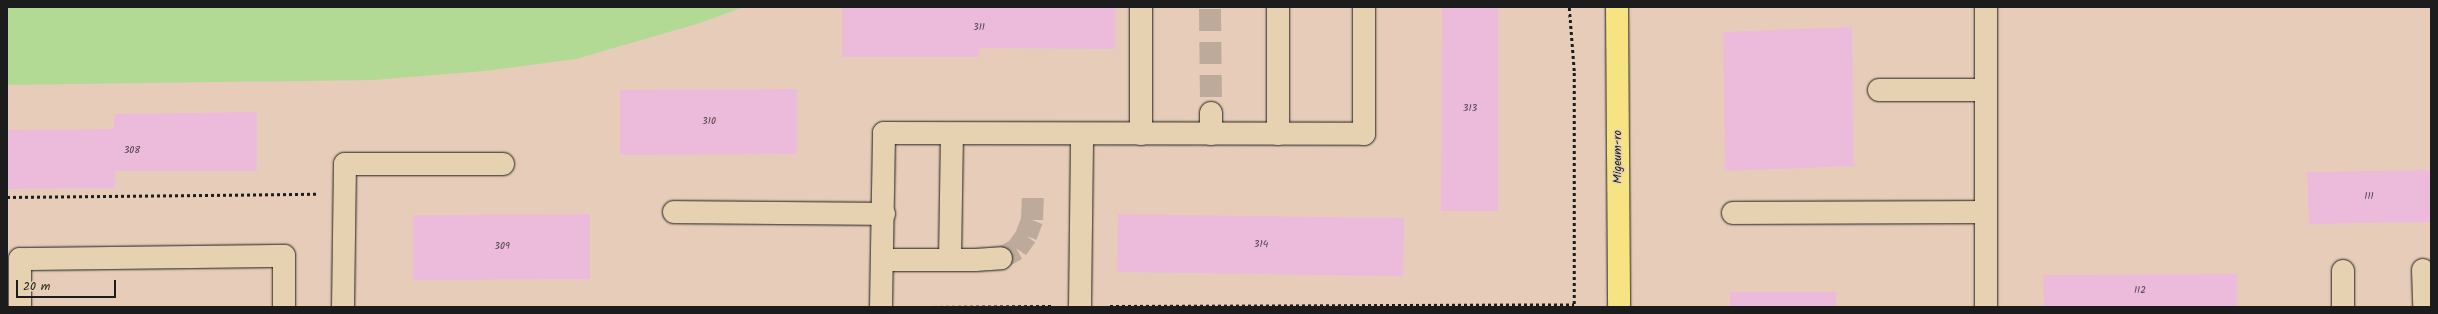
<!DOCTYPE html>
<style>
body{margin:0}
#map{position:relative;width:2438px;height:314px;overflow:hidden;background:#e7cdb9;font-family:Kalam,sans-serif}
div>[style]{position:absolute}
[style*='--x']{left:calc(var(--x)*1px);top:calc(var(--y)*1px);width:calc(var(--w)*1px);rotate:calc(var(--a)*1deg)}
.green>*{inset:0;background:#b3da95}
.building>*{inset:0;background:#ecbbdc}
.minor-tunnel>*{height:22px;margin-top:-11px;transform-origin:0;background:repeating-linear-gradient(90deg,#beaa9a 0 22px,transparent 0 33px)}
.path>*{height:2.5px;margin-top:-1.25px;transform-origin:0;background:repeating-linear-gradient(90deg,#1c1c1c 0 3px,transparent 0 6px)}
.roads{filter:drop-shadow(0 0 1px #1c1c1c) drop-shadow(0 0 1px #1c1c1c)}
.minor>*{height:22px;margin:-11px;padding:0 11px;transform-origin:11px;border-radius:11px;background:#e6d1b0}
.major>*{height:22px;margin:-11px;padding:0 11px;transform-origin:11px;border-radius:11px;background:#f6e381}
span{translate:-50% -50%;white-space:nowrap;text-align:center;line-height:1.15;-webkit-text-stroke:3px #e6d1b0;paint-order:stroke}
.number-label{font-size:10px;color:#50444c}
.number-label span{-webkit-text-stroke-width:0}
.street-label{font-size:12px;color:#1c1c1c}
.frame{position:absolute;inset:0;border:8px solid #1c1c1c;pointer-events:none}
.scale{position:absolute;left:16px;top:280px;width:100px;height:18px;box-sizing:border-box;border:2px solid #1c1c1c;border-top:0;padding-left:5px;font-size:12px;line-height:14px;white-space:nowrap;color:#1c1c1c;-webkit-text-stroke:3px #e6d1b0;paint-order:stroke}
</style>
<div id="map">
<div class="green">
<i style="clip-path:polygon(7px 7px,744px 7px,700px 23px,576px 59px,485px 71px,373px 80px,7px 85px)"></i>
</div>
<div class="building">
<i style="clip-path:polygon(842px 7px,1115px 7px,1115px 49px,979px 48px,979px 57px,842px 57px)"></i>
<i style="clip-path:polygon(1442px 7px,1498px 7px,1498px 211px,1441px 211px)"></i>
<i style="clip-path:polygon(1852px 27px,1854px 166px,1725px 171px,1723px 32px)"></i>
<i style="clip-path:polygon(797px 89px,797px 154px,620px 155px,620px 90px)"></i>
<i style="clip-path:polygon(257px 112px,257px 171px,115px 171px,115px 188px,7px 189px,7px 130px,114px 129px,114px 114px)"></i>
<i style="clip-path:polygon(2431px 170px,2431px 222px,2309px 224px,2307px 172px)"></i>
<i style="clip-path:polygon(590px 214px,590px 279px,413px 280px,413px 215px)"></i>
<i style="clip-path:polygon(1118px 214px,1404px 218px,1403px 276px,1117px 272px)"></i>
<i style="clip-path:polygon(2237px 274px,2237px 307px,2044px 307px,2043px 275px)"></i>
<i style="clip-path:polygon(1730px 292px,1836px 292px,1836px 307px,1730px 307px)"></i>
</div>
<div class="minor-tunnel">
<i style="--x:1210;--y:9;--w:104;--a:89.4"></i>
<i style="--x:1001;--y:258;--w:18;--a:-29"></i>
<i style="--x:1017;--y:249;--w:16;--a:-55"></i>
<i style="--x:1026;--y:236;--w:17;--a:-69"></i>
<i style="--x:1032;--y:220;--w:29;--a:-88"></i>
</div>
<div class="path">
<i style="--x:7;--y:197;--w:309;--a:-0.6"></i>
<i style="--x:1110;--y:306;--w:464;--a:-0.2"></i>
<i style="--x:1574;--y:304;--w:233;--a:-90"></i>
<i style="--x:1574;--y:71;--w:64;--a:-94.5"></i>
<i style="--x:928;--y:307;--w:123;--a:-0.5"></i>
</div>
<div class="roads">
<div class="minor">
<i style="--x:1278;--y:7;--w:127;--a:90"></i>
<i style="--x:1986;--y:7;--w:300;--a:90"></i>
<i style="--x:1879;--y:90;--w:107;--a:0"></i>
<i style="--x:1211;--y:113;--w:21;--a:90"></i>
<i style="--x:1141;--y:134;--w:127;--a:-90"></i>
<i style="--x:674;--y:212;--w:210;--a:0.5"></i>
<i style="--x:1733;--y:213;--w:253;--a:-0.2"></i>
<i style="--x:882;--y:260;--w:93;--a:0"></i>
<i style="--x:975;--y:260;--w:26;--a:-4"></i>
<i style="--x:950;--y:260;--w:126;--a:-89.1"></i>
<i style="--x:2423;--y:270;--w:37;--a:88"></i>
<i style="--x:20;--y:307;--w:48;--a:-90"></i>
<i style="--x:20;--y:259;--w:264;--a:-0.7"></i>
<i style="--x:284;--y:256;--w:51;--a:90"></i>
<i style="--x:343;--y:307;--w:143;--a:-89.2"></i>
<i style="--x:345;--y:164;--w:158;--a:0"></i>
<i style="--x:881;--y:307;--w:174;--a:-89"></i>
<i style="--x:884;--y:133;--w:480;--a:0.1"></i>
<i style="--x:1364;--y:134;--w:127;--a:-90"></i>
<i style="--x:1080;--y:307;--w:173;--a:-89.3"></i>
<i style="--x:2343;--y:307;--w:36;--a:-90"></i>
</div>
<div class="major">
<i style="--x:1617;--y:7;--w:300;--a:89.6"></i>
</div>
</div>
<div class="number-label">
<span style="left:979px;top:28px">311</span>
<span style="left:1470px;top:109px">313</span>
<span style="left:709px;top:122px">310</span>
<span style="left:132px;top:151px">308</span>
<span style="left:2369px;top:197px">111</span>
<span style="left:1261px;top:245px">314</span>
<span style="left:502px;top:247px">309</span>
<span style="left:2140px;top:291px">112</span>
</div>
<div class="street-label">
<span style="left:1618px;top:157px;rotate:-90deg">Migeum-ro</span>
</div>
<div class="frame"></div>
<div class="scale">20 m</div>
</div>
